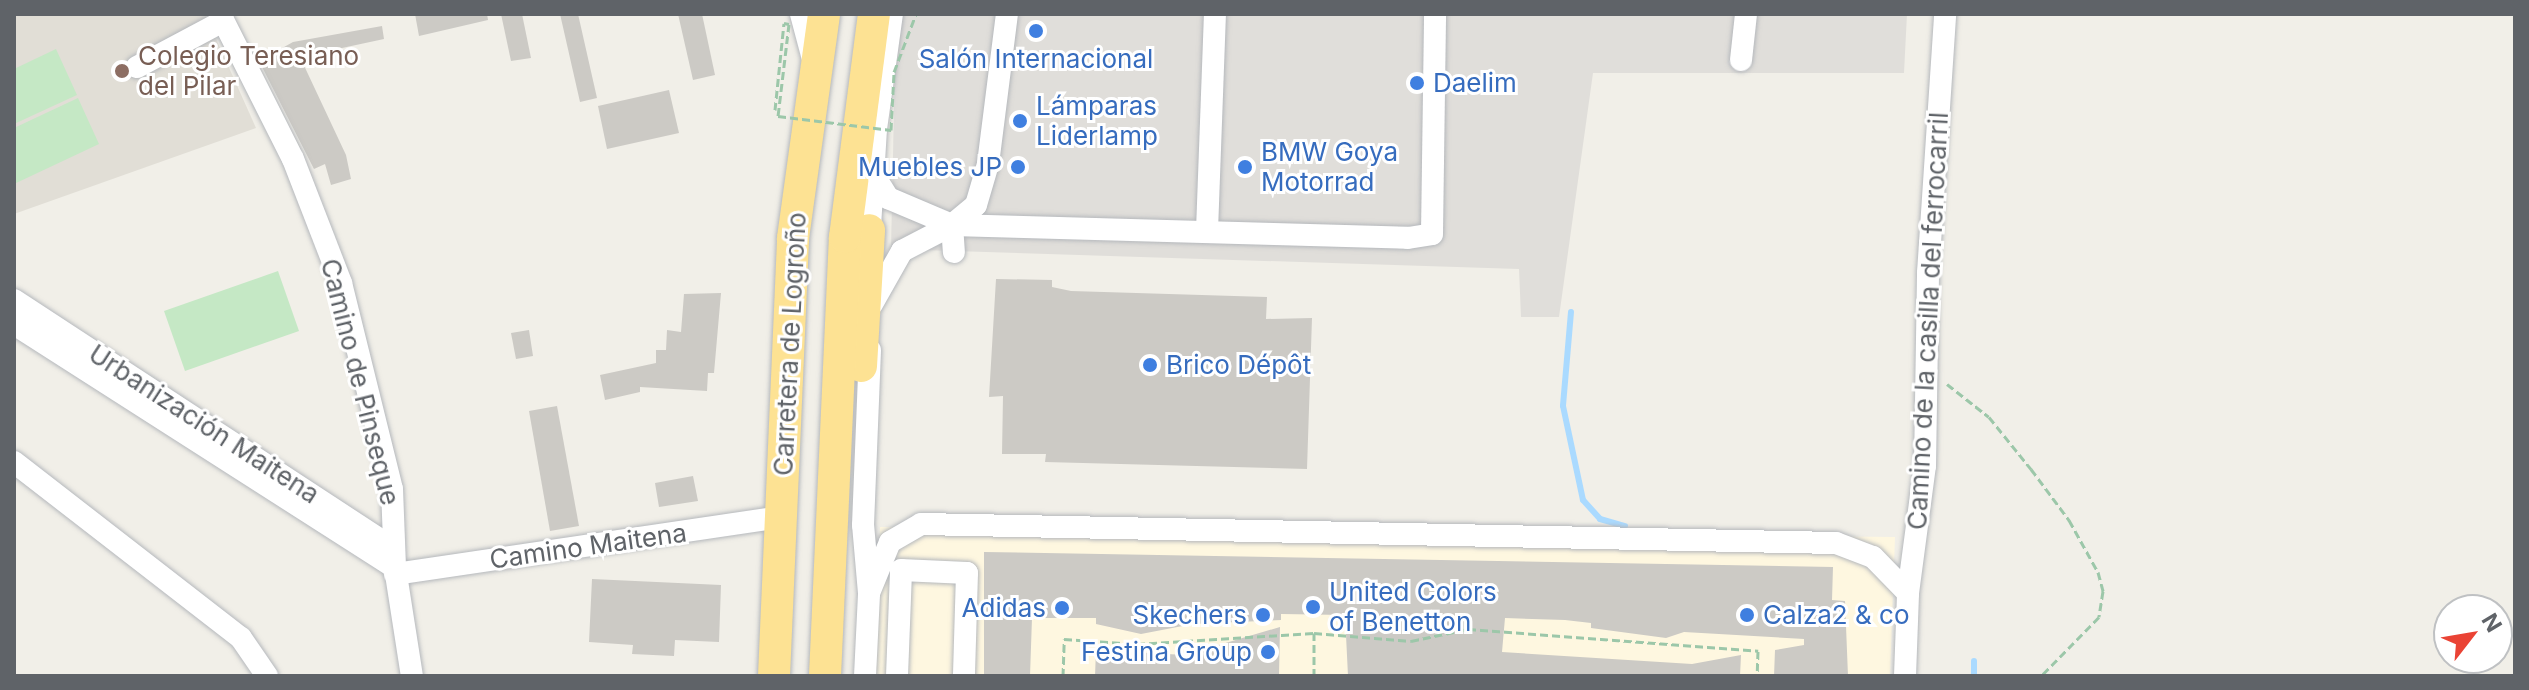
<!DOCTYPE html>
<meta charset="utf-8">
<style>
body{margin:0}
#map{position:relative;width:2529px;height:690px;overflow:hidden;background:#f1efe8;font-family:Inter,sans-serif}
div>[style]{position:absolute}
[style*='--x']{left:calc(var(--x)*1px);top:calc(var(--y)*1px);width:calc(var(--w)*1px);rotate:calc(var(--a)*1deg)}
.commercial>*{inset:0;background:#fef7e0}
.industrial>*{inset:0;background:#e0deda}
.education>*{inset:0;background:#e1ded6}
.green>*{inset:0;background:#c5e8c5}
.stream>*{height:6px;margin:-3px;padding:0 3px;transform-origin:3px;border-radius:3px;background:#aadaff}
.building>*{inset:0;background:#cccac5}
.path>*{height:3px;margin-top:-1.5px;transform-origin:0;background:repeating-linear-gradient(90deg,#9cc7a9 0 8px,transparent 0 12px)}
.roads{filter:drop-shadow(0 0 2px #b5b8bc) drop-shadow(0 0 2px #b5b8bc)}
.minor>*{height:22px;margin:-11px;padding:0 11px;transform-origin:11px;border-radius:11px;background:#fff}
.highway>*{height:32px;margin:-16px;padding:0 16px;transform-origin:16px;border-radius:16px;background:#fde293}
.path-bridge>*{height:3px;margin-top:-1.5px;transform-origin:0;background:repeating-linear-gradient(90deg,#9cc7a9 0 8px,transparent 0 12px)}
.dots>*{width:22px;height:22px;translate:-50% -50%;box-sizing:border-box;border:4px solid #fff;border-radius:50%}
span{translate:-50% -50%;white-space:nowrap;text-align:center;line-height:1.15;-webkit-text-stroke:6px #fff;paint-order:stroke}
.education-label{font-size:26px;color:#785e54}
.left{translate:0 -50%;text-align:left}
.shop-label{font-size:26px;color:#366cbe}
.right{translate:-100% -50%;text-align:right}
.street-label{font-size:26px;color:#5f6368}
.frame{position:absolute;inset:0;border:16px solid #5f6368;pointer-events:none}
.north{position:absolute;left:2433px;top:594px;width:80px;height:80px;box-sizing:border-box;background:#fff;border:2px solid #bfc1c3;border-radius:50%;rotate:59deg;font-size:22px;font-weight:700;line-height:32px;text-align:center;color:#5f6368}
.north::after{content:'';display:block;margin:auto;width:28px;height:36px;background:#ea4335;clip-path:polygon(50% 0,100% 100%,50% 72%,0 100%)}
</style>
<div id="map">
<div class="commercial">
<i style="clip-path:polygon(880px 527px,1895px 537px,1890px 676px,875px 676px)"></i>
</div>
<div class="industrial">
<i style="clip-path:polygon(896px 14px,1907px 14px,1904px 73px,1593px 73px,1559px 317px,1521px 317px,1519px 269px,891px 249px)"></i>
</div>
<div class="education">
<i style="clip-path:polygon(14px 14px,205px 14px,256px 128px,14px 214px)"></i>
</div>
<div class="green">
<i style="clip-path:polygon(56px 49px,77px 95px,14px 124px,14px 69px)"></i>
<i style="clip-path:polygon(78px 98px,99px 144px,14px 184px,14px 128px)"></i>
<i style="clip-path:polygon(278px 271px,299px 331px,185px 371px,164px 311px)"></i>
</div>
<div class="stream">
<i style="--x:1571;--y:312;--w:94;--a:94.9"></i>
<i style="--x:1563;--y:406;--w:96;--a:78"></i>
<i style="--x:1583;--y:500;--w:25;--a:48"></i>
<i style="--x:1600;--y:519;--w:26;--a:16"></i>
<i style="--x:1974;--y:676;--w:15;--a:-90"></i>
</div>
<div class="building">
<i style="clip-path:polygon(415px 14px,487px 14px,488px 20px,419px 36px)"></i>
<i style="clip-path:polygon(501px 14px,522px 14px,531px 58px,511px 61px)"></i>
<i style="clip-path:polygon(560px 14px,578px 14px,597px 98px,580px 102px)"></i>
<i style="clip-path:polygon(678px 14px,702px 14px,715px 75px,693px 80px)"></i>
<i style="clip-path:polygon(382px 26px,384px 39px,300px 57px,346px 155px,351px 179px,331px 185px,325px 164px,314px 169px,259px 61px,293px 42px)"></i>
<i style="clip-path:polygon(669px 90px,679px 133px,607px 149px,598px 106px)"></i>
<i style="clip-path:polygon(996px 279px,1052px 280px,1052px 287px,1071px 291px,1267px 297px,1266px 319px,1312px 318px,1307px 469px,1045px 462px,1046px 454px,1002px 454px,1003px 396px,989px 397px)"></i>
<i style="clip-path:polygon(721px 293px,714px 373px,708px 373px,707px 391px,640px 387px,640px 392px,605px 400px,600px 375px,656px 363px,656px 350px,666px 350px,667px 330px,681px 332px,684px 294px)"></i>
<i style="clip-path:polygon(529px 330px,533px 356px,516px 359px,511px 333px)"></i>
<i style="clip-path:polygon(557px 406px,579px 526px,550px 531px,529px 411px)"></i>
<i style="clip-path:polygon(693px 476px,698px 501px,659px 507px,655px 483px)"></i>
<i style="clip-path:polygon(984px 552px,1833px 567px,1832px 600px,1845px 601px,1848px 676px,1774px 676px,1775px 650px,1804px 645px,1804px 639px,1684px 632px,1666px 638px,1591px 628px,1591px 623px,1565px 620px,1505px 618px,1502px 652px,1692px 664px,1741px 655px,1740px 676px,1348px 676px,1345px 615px,1281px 614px,1281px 620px,1193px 624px,1141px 634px,1096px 624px,1096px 618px,1032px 618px,1030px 676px,984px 676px)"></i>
<i style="clip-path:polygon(592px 579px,721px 585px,719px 642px,675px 640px,674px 656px,632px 654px,633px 645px,589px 642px)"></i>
<i style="clip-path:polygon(1280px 627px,1279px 676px,1095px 676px,1096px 650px,1185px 655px)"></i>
</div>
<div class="path">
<i style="--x:1947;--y:384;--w:53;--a:38.2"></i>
<i style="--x:1989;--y:417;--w:67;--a:51.1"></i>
<i style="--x:2031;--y:469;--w:64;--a:53.3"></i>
<i style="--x:2069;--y:520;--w:60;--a:60.9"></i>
<i style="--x:2098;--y:572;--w:20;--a:75"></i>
<i style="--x:2103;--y:591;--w:26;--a:99"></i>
<i style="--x:2099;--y:617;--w:83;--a:134.5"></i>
<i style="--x:1063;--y:676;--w:37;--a:-88"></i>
<i style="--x:1064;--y:639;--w:73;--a:3.9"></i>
<i style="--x:1137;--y:644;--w:177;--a:-3.6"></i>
<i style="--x:1314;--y:633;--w:97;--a:4.7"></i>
<i style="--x:1411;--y:641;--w:58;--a:-11.9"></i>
<i style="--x:1468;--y:629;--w:291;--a:4.3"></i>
<i style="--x:1758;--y:651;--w:25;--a:92"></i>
<i style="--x:1314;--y:676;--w:43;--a:-90"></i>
</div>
<div class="roads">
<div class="minor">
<i style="--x:220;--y:14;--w:162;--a:63.3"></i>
<i style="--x:293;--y:159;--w:133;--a:68.8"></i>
<i style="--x:341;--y:283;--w:212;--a:76.1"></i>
<i style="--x:392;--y:489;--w:79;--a:87.8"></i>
<i style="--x:395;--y:568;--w:109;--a:81.1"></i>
<i style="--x:801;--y:14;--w:47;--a:75.1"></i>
<i style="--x:1741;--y:60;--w:46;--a:-83.8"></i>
<i style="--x:137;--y:67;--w:98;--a:-28.1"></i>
<i style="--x:872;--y:172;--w:31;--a:58"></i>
<i style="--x:888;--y:198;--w:69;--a:22.9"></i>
<i style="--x:952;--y:225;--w:456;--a:1.6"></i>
<i style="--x:1408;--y:238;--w:24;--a:-9"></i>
<i style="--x:1432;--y:234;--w:220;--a:-89.2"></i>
<i style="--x:952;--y:225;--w:27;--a:86"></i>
<i style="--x:1207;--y:231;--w:217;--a:-87.9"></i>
<i style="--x:869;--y:243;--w:114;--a:-86.5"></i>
<i style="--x:876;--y:129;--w:116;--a:-82.1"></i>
<i style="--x:14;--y:300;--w:454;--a:33.2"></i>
<i style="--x:872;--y:304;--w:61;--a:-60.5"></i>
<i style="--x:902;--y:251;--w:56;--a:-27.5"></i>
<i style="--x:952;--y:225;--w:31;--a:-40"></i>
<i style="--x:976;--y:205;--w:43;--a:-73.7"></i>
<i style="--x:988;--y:164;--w:151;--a:-82.8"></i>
<i style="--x:14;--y:324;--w:452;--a:32.6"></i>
<i style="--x:14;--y:462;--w:287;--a:37.8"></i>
<i style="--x:241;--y:638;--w:46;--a:55.6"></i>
<i style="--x:395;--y:574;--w:390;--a:-8.4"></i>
<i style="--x:869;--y:593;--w:55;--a:-67.6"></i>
<i style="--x:890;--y:542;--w:36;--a:-30"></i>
<i style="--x:921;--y:524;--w:915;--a:1.19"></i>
<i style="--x:1836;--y:543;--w:40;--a:21"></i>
<i style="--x:1873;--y:557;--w:50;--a:45.8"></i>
<i style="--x:865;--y:676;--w:83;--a:-87.2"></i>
<i style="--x:869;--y:593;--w:68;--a:-95"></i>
<i style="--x:863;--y:525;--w:175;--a:-87.7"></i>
<i style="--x:897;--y:676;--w:106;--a:-87.8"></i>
<i style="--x:901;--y:570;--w:66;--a:2.6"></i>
<i style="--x:967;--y:573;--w:103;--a:91.7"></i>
<i style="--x:1905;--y:676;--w:83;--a:-87.9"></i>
<i style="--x:1908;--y:593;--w:128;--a:-82.4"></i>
<i style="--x:1925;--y:466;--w:193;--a:-89.1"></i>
<i style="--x:1928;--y:273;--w:260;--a:-86.2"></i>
</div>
<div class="highway">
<i style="--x:861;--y:366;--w:136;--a:-86.6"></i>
<i style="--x:774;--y:676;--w:438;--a:-87.5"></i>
<i style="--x:793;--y:238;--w:226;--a:-82.1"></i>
<i style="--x:825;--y:676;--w:439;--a:-87.4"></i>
<i style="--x:845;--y:237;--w:225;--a:-82.6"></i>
</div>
</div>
<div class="path-bridge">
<i style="--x:775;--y:110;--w:87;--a:-84.1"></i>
<i style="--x:784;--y:23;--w:5;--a:11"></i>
<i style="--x:789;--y:24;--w:93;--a:96.8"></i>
<i style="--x:778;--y:116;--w:114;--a:7.1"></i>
<i style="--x:891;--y:130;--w:58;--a:-87"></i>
<i style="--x:894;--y:72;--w:62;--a:-69.2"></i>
</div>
<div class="dots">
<i style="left:1036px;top:31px;background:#3f7fe0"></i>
<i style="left:122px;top:71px;background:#8d6e63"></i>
<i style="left:1417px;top:83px;background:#3f7fe0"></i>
<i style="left:1020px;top:121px;background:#3f7fe0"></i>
<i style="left:1018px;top:167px;background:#3f7fe0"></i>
<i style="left:1245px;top:167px;background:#3f7fe0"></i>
<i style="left:1150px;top:365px;background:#3f7fe0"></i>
<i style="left:1313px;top:607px;background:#3f7fe0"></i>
<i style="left:1062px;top:608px;background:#3f7fe0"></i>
<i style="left:1263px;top:615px;background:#3f7fe0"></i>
<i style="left:1747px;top:615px;background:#3f7fe0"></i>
<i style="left:1268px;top:652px;background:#3f7fe0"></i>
</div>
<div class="education-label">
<span class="left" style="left:138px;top:71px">Colegio Teresiano<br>del Pilar</span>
</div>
<div class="shop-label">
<span style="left:1036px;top:59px">Salón Internacional</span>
<span class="left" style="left:1433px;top:83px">Daelim</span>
<span class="left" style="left:1036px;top:121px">Lámparas<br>Liderlamp</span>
<span class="left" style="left:1261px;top:167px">BMW Goya<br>Motorrad</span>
<span class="right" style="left:1002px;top:167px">Muebles JP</span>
<span class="left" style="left:1166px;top:365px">Brico Dépôt</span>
<span class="left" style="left:1329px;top:607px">United Colors<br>of Benetton</span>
<span class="right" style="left:1046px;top:608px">Adidas</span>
<span class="right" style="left:1247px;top:615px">Skechers</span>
<span class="left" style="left:1763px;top:615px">Calza2 &amp; co</span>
<span class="right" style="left:1252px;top:652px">Festina Group</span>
</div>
<div class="street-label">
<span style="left:1928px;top:321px;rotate:-87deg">Camino de la casilla del ferrocarril</span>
<span style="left:790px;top:344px;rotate:-87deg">Carretera de Logroño</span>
<span style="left:360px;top:382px;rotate:76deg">Camino de Pinseque</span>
<span style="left:204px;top:424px;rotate:33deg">Urbanización Maitena</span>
<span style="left:588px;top:546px;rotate:-8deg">Camino Maitena</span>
</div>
<div class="frame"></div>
<div class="north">N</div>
</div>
